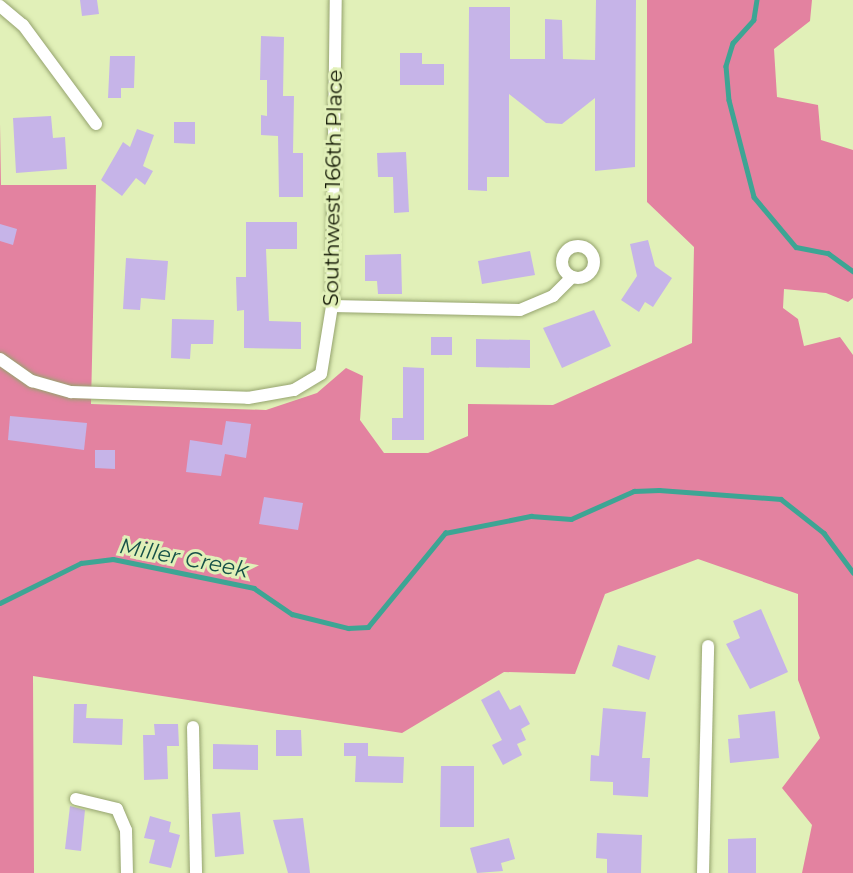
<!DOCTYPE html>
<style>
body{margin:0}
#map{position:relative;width:853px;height:873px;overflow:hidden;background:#e1f0b8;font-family:Montserrat,sans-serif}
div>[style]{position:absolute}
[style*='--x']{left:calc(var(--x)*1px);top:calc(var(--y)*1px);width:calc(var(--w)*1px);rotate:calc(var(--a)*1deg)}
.forest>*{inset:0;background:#e382a0}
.stream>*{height:4.5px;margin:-2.25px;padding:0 2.25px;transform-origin:2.25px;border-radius:2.25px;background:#3da594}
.building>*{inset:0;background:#c6b4e8}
.roads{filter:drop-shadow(0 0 2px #95a36e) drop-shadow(0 0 2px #95a36e)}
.street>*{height:12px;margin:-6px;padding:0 6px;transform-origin:6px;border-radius:6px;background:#fff}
.street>.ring{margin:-6px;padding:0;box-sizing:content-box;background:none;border:12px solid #fff;border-radius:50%}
span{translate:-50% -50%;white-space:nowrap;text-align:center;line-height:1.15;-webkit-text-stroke:6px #e1f0b8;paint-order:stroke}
.street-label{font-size:21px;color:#111603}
.water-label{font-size:22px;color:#165148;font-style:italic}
</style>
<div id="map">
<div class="forest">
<i style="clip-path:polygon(647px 0,812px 0,810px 21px,774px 49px,777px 97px,818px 105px,821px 140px,853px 150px,853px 298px,848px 302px,826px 293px,784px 289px,783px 308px,798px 319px,804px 346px,840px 337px,853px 355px,853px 873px,802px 873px,812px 825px,782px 788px,820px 738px,798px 680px,798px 594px,698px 559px,605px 594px,575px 674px,504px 672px,402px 733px,33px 676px,34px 873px,0 873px,0 123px,1px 185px,96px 185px,91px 404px,266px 410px,317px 393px,346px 368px,363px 376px,360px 420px,384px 453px,428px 453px,468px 436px,468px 404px,553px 405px,692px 343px,694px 247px,647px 202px)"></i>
</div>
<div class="stream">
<i style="--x:757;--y:0;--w:20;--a:99"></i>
<i style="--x:754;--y:20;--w:31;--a:132"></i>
<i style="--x:733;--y:43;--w:24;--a:107"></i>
<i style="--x:726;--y:66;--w:34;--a:85"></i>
<i style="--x:729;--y:100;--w:100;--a:75.5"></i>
<i style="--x:754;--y:197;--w:65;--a:50"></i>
<i style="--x:796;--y:247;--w:33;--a:11"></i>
<i style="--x:828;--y:253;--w:31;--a:36"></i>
<i style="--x:0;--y:603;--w:90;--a:-26.3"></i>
<i style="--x:81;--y:563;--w:32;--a:-7"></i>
<i style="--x:113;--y:559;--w:144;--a:11.6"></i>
<i style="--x:254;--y:588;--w:46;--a:34.4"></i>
<i style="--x:292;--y:614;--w:58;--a:14"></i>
<i style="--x:348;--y:628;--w:20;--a:-3"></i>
<i style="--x:368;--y:627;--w:122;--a:-50.7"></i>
<i style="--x:445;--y:533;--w:88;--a:-11.2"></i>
<i style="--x:531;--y:516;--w:40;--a:4.3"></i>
<i style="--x:571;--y:519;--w:69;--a:-24"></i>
<i style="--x:634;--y:491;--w:25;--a:-2"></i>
<i style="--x:659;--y:490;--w:122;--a:4.2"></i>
<i style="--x:781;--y:499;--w:55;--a:38.3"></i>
<i style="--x:824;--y:533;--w:49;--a:53.4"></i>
</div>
<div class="building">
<i style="clip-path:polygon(80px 0,97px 0,99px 14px,82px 16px)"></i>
<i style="clip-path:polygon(596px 0,636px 0,635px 167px,595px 171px,595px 98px,562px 124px,546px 123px,509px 94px,509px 177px,487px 177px,487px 191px,468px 190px,469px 7px,510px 7px,510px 59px,545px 59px,545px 19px,562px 20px,563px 59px,595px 60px)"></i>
<i style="clip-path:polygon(261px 36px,284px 37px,283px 96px,294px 96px,293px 153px,303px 153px,303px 197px,279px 197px,278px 136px,261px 135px,261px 115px,267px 116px,267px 80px,260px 80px)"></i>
<i style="clip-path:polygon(400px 53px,422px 53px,422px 64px,444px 64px,444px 85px,400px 85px)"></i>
<i style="clip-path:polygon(110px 56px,135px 56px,134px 88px,121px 88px,121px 98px,108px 98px)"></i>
<i style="clip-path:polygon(51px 116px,53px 138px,65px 137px,67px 169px,16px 173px,13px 118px)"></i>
<i style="clip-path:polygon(174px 122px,195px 122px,195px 144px,174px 143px)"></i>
<i style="clip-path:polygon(137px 129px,154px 135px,143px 166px,153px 171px,145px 185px,136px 178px,122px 196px,101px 180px,123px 142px,130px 147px)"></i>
<i style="clip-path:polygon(406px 152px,409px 212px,394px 213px,393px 177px,378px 177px,377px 153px)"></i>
<i style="clip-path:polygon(246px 222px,297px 222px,297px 249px,266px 249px,269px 321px,301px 322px,301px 349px,244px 348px,244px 310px,237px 311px,236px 277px,246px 277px)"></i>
<i style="clip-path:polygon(0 224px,17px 229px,13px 245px,0 241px)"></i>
<i style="clip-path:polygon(648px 240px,655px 266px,672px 278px,653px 307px,645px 302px,639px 312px,621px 300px,637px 276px,630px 244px)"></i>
<i style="clip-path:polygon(530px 251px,535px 275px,482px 284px,478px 261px)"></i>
<i style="clip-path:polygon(401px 254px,402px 294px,378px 294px,377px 281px,365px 281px,365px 255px)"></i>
<i style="clip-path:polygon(126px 258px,168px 261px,165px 300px,141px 298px,140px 310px,123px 309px)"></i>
<i style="clip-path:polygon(594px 310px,611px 346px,562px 368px,543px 328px)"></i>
<i style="clip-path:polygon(172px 319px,214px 320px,213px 344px,191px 344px,190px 359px,171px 358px)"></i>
<i style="clip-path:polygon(431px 337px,452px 337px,452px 355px,431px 355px)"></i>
<i style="clip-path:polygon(476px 339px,530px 340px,530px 368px,476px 367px)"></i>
<i style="clip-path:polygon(403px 367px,424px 368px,424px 440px,392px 440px,392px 418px,403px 418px)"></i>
<i style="clip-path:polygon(10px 416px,87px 423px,84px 450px,8px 440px)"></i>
<i style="clip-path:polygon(226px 421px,251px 424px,246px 458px,225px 454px,221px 476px,186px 472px,190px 440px,222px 445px)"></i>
<i style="clip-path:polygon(95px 450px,115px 450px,115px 469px,95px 468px)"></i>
<i style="clip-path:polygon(264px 497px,303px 503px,298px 530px,259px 524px)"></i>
<i style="clip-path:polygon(761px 609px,788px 672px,750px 689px,726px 644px,740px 638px,733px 621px)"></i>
<i style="clip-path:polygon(618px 645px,656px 656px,649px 680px,612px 666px)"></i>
<i style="clip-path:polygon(499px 690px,510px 710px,520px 705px,530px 724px,521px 729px,526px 740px,517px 744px,522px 755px,503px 765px,492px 745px,502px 740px,481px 700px)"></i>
<i style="clip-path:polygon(74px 704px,87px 704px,86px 718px,123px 719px,122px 745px,73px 743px)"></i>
<i style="clip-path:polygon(603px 708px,646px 712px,642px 758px,650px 758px,648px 797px,613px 795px,613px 782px,590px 781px,591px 755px,599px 756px)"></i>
<i style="clip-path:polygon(775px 711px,779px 758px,730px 763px,728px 739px,740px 738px,738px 715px)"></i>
<i style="clip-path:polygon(154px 724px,178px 724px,179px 746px,167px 746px,168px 779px,144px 780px,143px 735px,155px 735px)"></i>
<i style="clip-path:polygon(276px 730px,301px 730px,302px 756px,276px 756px)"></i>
<i style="clip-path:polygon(344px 743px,368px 743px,368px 756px,404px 757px,403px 783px,355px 782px,356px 756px,344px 756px)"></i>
<i style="clip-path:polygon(213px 744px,258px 745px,258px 770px,213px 769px)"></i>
<i style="clip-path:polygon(441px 766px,474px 766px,474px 827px,440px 827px)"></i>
<i style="clip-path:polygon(70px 806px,85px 810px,81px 851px,65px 849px)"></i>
<i style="clip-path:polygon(240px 812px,244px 854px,215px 857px,212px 814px)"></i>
<i style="clip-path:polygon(150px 816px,171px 822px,169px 832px,180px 835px,171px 868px,149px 863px,155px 840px,144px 838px)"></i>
<i style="clip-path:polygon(303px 818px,310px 873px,288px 873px,273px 820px)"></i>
<i style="clip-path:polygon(597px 833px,642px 835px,641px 873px,607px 873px,607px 859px,596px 858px)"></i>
<i style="clip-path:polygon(509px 838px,515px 859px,501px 863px,503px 871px,477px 873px,470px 848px)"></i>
<i style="clip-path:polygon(756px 838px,756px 873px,728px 873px,728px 839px)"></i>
</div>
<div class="roads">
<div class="street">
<i style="--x:0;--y:6;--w:30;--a:40"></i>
<i style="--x:23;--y:25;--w:123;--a:53.6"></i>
<i class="ring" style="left:562px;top:246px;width:20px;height:20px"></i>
<i style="--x:332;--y:306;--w:188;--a:1.2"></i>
<i style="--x:520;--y:310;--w:36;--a:-23"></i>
<i style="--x:553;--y:296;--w:27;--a:-45"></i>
<i style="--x:0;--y:359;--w:39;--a:35"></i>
<i style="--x:32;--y:381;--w:41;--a:15.8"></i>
<i style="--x:71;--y:392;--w:177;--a:1.9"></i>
<i style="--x:248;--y:398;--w:47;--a:-9.9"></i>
<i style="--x:294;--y:390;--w:31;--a:-31"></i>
<i style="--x:321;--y:374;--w:69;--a:-80.8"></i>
<i style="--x:332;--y:306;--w:306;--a:-89.3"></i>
<i style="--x:193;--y:727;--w:146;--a:88.8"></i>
<i style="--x:76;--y:799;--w:42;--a:13.7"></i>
<i style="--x:117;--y:809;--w:23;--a:67"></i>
<i style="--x:126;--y:830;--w:43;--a:88.7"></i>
<i style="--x:703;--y:873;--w:227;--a:-88.7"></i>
</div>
</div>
<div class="street-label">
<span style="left:333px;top:188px;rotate:-89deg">Southwest 166th Place</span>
</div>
<div class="water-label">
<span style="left:184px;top:558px;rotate:11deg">Miller Creek</span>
</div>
</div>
